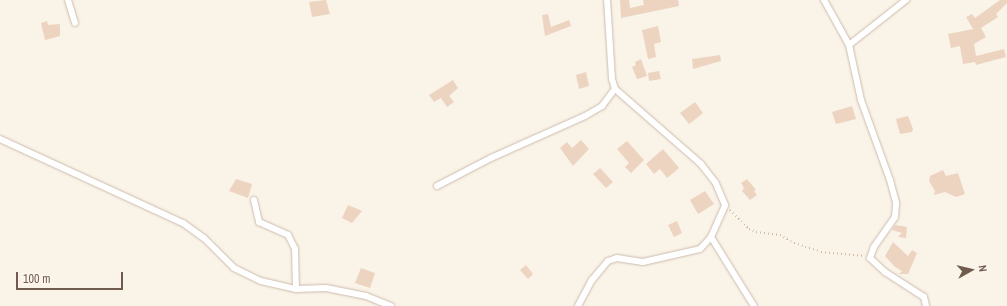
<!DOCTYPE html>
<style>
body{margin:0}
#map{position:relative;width:1007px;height:306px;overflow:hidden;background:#faf3e7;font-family:"Archivo Narrow",sans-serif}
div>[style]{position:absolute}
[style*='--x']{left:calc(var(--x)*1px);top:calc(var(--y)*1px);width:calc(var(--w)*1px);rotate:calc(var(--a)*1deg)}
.building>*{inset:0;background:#edd4c1}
.path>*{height:1.5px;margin-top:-0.75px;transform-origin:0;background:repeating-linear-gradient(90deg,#d2b7a4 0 1px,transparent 0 4px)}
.roads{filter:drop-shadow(0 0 1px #cbbcae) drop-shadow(0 0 1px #cbbcae)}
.minor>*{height:6px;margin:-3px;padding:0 3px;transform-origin:3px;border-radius:3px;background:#fff}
span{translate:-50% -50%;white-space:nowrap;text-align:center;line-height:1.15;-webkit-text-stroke:3px #fdf7ed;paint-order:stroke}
.north{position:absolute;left:951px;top:250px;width:40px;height:40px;-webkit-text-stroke:3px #fdf7ed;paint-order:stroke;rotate:82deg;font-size:11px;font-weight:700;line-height:16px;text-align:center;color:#715b4e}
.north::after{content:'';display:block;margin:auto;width:14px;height:18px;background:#715b4e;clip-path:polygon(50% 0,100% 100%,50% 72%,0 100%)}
.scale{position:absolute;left:16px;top:272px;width:107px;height:18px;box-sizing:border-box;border:2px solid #715b4e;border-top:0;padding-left:5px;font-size:12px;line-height:14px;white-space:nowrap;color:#715b4e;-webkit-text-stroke:3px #fdf7ed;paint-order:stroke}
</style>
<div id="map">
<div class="building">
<i style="clip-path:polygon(326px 0,330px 14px,312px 17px,309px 2px)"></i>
<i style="clip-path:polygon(620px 0,629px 0,630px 8px,644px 5px,643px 0,678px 0,679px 6px,621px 18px)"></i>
<i style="clip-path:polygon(1000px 0,1007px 0,1007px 3px,996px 14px,998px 17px,981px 28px,986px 37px,974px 44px,976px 56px,1004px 49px,1006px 57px,976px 65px,975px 62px,963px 64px,960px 46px,951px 48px,948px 34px,973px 29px,966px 17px,972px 14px,975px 18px)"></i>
<i style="clip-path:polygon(548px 14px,551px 27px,569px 20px,571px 26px,545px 36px,542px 15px)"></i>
<i style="clip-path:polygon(47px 21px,48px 25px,60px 24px,60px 36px,45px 40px,41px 23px)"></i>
<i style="clip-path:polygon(658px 26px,661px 42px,654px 44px,656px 57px,648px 59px,642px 30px)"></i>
<i style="clip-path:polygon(720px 55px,721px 61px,693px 69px,692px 59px)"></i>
<i style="clip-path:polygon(641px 59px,647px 76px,637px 79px,632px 67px,636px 65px,635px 62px)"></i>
<i style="clip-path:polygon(659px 71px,661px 79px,649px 81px,648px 73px)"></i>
<i style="clip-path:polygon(586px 72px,589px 86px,579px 89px,576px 75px)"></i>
<i style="clip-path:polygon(453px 80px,458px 88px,449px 96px,454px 102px,447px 107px,441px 98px,434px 102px,429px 95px)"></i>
<i style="clip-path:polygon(695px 102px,703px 113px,689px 124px,680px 113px)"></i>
<i style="clip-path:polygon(852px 106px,856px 119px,836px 124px,832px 112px)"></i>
<i style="clip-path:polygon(908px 116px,913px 129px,912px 132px,900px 134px,896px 119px)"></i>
<i style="clip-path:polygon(581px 140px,589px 149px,573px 166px,560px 148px,567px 142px,572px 148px)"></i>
<i style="clip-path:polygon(627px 141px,644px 160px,631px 173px,625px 167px,629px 163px,617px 149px)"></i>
<i style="clip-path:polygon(663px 149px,679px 168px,667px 178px,660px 169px,654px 174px,646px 164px)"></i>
<i style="clip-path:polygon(600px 168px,613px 182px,606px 188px,593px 174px)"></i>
<i style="clip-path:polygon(943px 170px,946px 176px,958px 173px,965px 194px,956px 197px,945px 192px,934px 195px,935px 191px,929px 181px,930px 176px)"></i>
<i style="clip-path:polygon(236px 179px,252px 184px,248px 198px,229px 191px)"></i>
<i style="clip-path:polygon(747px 179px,756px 190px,754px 191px,757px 195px,750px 200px,742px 191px,744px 188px,741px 183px)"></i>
<i style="clip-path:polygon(705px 191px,714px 204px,698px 214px,690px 200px)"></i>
<i style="clip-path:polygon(348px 205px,362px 211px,352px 223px,342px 218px)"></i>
<i style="clip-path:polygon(677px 221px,682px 233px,674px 237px,668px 225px)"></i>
<i style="clip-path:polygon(895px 225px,907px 227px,906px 238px,898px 237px,902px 233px,892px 230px)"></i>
<i style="clip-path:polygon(893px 242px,908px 256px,912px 250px,917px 253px,908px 274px,899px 274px,902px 271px,895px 267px,885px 256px)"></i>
<i style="clip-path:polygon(526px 265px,533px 274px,528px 279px,520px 270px)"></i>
<i style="clip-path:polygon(361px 268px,375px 273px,370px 288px,355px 283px)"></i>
</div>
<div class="path">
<i style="--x:730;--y:210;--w:27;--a:45"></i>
<i style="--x:749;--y:229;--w:8;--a:23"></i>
<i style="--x:756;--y:232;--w:24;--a:7"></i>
<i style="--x:780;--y:235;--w:16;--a:30"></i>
<i style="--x:794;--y:243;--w:28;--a:18"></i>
<i style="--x:821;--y:252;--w:44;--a:5.2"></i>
</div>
<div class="roads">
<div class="minor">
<i style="--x:68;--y:0;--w:24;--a:73"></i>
<i style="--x:824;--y:0;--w:51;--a:60.9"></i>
<i style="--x:849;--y:45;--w:56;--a:77.7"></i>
<i style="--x:861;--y:100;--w:85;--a:70.1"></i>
<i style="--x:890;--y:180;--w:24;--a:75"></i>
<i style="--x:896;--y:203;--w:14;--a:94"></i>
<i style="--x:895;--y:217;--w:37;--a:125"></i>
<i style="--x:874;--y:247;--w:12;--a:110"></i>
<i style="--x:870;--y:258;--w:21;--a:43"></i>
<i style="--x:885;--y:272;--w:46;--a:32.7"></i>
<i style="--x:924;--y:297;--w:9;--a:77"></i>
<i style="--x:849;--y:45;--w:73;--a:-38.3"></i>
<i style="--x:0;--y:139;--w:201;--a:24.7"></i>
<i style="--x:183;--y:223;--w:26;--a:36"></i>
<i style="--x:204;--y:238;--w:42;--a:45"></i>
<i style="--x:234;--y:268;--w:30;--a:26"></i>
<i style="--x:261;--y:281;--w:36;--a:13"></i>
<i style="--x:296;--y:289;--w:30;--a:-2"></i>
<i style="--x:326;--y:288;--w:41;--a:11.3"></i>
<i style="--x:366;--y:296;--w:27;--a:22"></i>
<i style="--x:437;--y:186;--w:61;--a:-27.4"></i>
<i style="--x:491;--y:158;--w:103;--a:-24.1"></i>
<i style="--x:585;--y:116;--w:20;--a:-30"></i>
<i style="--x:602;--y:106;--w:21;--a:-53"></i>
<i style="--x:254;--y:200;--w:23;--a:77"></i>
<i style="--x:259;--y:222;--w:32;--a:24"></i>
<i style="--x:288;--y:235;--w:16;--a:63"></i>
<i style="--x:295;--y:249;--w:40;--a:88.6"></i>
<i style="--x:711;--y:237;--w:81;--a:58.1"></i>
<i style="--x:578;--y:306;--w:30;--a:-62"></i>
<i style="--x:592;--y:280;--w:25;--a:-50"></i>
<i style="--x:608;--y:261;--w:9;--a:-18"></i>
<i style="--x:617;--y:258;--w:26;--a:9"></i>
<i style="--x:643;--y:262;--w:58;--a:-12.8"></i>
<i style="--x:700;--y:249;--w:16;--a:-47"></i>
<i style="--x:711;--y:237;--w:35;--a:-66"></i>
<i style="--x:725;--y:205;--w:25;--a:-113"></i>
<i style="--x:715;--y:182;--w:23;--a:-128"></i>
<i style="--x:701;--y:164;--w:114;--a:-138.9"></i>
<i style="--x:615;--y:89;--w:10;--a:-107"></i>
<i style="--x:612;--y:79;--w:79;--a:-93.6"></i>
</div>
</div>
<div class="north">N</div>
<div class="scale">100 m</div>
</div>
